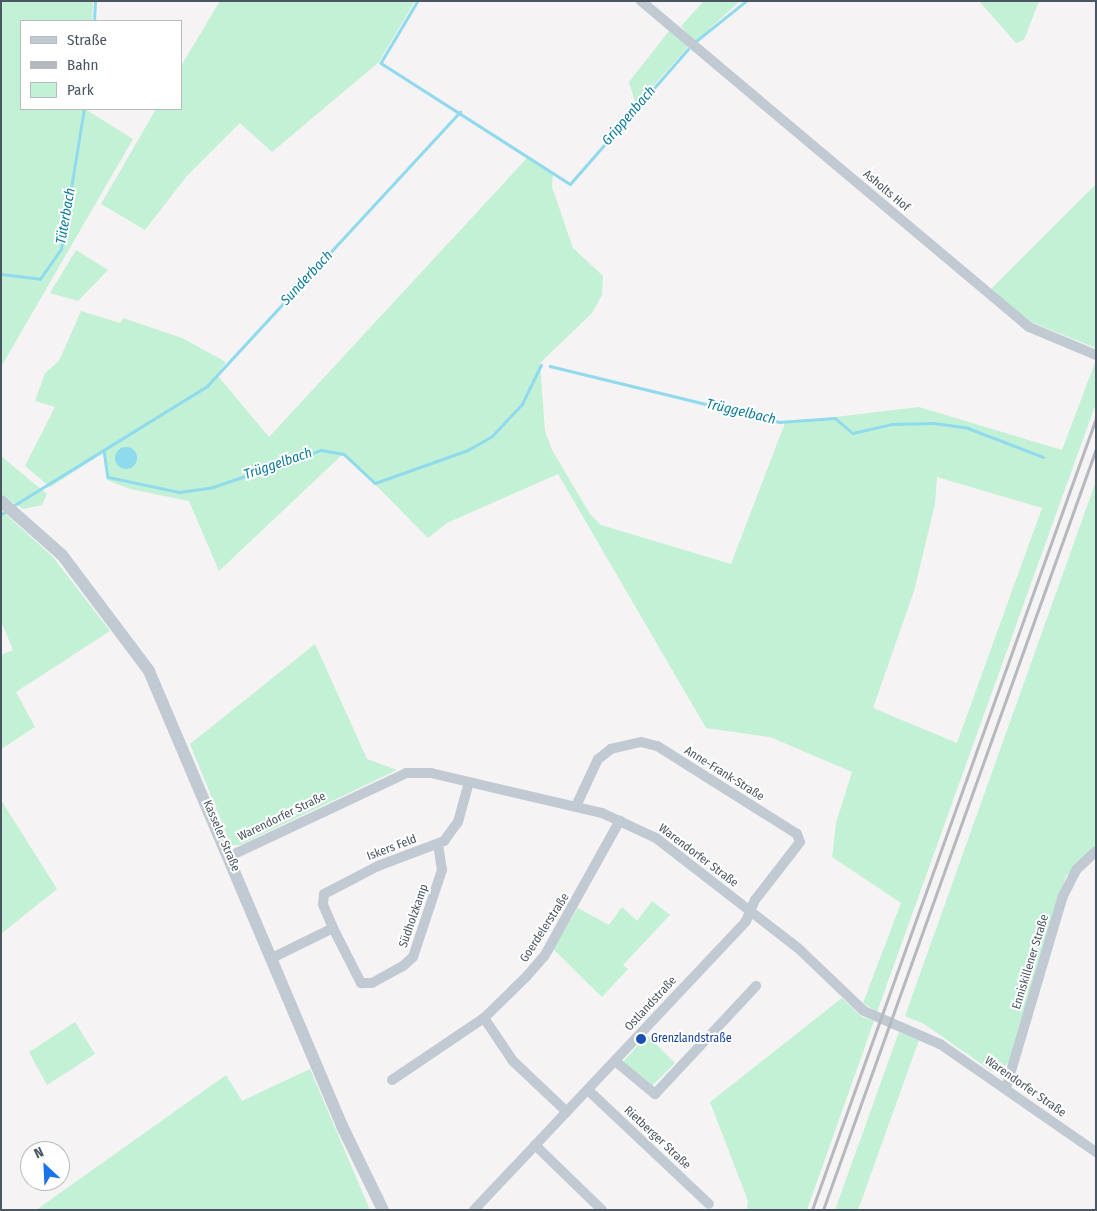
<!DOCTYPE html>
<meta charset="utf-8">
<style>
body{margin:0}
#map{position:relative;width:1097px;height:1211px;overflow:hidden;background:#f5f3f3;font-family:"Fira Sans Condensed",sans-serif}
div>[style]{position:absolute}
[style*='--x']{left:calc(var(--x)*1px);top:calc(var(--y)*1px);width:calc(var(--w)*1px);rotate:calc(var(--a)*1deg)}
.green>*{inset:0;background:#c3f1d5}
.water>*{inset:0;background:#90daee}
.round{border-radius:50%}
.stream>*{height:2.5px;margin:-1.25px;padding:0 1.25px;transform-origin:1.25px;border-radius:1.25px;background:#90daee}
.minor>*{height:10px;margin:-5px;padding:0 5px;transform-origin:5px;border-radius:5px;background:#c1cad2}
.tertiary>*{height:12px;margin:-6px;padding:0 6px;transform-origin:6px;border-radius:6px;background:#c1cad2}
.rail>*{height:2.5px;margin:-1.25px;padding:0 1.25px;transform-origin:1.25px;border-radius:1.25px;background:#b5b8bd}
.dots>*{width:14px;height:14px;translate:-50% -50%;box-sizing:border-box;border:2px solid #fff;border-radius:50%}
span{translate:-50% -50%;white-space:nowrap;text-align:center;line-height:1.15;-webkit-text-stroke:4px #fff;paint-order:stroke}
.street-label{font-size:12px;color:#4a5661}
.transit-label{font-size:12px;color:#164399}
.left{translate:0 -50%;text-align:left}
.water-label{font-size:14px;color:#0c7c9b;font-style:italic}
.frame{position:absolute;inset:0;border:2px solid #4a5661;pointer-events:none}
.legend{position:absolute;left:20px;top:20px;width:162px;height:90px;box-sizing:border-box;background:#fff;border:1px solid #b7bbc0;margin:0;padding:6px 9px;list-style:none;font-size:15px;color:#4a5661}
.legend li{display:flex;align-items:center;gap:10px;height:25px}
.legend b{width:25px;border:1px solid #b7bbc0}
.north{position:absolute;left:20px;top:1141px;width:50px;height:50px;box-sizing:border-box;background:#fff;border:1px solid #b7bbc0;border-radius:50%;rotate:335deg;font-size:14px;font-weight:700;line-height:20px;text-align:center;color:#4a5661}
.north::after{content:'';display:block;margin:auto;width:18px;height:22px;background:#1a73e8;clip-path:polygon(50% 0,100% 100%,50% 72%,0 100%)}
</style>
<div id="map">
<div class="green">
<i style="clip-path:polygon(1px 1px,93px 1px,92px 21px,21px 21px,21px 109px,85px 109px,133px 139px,1px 367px)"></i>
<i style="clip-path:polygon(220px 1px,415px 1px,379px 62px,272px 152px,240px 123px,186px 177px,145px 230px,101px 204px,156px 109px,181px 109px,181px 66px)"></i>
<i style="clip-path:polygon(704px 1px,740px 1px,694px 43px,681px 26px)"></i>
<i style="clip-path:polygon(979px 1px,1039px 1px,1024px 40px,1016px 43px)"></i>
<i style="clip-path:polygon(669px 31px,688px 47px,636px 105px,629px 82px)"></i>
<i style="clip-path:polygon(evenodd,527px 158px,553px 173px,552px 187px,573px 248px,603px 276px,602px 295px,592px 313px,540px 363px,545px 431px,552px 450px,590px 514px,601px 525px,731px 564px,785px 423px,919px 407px,1062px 450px,1096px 360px,1096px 403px,877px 1012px,863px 1003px,901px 903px,832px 857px,836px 823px,852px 772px,770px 737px,706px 728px,558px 474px,447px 523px,428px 538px,344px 453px,219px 571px,189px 501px,130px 489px,107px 480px,105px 452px,50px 487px,25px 466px,55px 407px,35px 401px,45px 373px,59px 361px,81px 311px,120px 323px,123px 318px,182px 338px,226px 362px,217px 375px,269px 437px,527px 158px,937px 477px,1042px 508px,957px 743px,873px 708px,914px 591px,935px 504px,937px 477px)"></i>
<i style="clip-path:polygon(1096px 184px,1096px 348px,1031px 322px,990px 290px)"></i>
<i style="clip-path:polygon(76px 250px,108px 270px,78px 301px,50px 293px)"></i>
<i style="clip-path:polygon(1px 456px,47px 494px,42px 505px,23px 509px,1px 495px)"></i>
<i style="clip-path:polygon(1096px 481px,1096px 845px,1066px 876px,1009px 1063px,993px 1072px,924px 1024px,905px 1016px)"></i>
<i style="clip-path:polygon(1px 510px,53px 557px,110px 631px,16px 692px,35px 727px,1px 749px,1px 655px,13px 650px,1px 621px)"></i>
<i style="clip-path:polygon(315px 644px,367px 759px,397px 770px,240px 845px,231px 845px,190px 744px)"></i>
<i style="clip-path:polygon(1px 800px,57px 889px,1px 934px)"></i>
<i style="clip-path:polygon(652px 901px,670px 915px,623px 965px,628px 969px,602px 997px,553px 949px,578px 908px,609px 925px,622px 907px,637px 921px)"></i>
<i style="clip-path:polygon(842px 998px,862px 1017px,874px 1021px,807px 1210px,747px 1210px,748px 1201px,710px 1102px)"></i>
<i style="clip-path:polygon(75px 1022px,95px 1054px,47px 1085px,29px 1052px)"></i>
<i style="clip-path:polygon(899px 1032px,919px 1040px,858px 1210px,835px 1210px)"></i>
<i style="clip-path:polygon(647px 1035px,675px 1063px,651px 1087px,623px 1062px)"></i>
<i style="clip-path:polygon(310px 1069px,370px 1210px,36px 1210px,226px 1075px,242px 1101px)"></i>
</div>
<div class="water">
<i class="round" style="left:115px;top:447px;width:22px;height:22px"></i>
</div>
<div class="stream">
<i style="--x:418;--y:1;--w:72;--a:120.8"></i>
<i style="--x:381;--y:63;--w:224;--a:32.6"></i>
<i style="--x:570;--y:184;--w:179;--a:-48.8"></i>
<i style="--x:94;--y:21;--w:20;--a:-87"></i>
<i style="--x:695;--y:42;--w:65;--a:-38.8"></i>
<i style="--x:1;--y:274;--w:39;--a:7"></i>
<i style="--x:40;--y:279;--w:37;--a:-55"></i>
<i style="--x:61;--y:249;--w:142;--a:-80.7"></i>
<i style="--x:550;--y:366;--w:236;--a:13.7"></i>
<i style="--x:779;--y:422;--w:56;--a:-4.1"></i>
<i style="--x:835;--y:418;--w:23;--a:40"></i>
<i style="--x:853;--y:433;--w:40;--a:-13"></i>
<i style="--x:892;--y:424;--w:42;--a:-1.4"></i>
<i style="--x:934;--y:423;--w:34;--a:8"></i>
<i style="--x:968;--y:428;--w:80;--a:21.1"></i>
<i style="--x:104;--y:450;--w:27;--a:82"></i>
<i style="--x:108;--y:477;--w:73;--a:11.9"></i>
<i style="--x:179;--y:492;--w:34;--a:-8"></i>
<i style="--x:213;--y:487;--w:114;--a:-18.9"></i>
<i style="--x:321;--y:450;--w:23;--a:10"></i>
<i style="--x:344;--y:454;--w:42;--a:43.1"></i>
<i style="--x:375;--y:483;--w:99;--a:-19.5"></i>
<i style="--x:468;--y:450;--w:28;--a:-30"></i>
<i style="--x:492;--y:436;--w:44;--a:-46.8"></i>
<i style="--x:522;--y:404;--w:43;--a:-64"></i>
<i style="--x:13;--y:506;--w:228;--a:-31.7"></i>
<i style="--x:207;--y:386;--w:373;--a:-47.3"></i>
<i style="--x:1;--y:514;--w:7;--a:-27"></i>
</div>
<div class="minor">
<i style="--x:641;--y:1;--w:507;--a:40.04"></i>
<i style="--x:1029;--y:327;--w:73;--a:22.7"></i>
<i style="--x:230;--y:856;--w:195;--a:-25.2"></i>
<i style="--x:406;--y:773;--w:25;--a:0"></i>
<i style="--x:431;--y:773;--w:176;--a:13.2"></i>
<i style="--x:602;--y:813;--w:60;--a:24.8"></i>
<i style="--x:656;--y:838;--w:180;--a:37.8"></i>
<i style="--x:798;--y:948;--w:91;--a:43.7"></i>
<i style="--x:864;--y:1011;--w:83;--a:23.5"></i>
<i style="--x:940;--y:1044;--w:190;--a:34.7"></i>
<i style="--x:333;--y:928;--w:26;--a:-113"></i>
<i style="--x:323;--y:904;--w:10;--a:-84"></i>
<i style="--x:324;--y:894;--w:61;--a:-27.4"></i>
<i style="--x:378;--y:866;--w:71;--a:-20.7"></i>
<i style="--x:444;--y:841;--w:24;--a:-54"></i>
<i style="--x:458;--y:822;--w:41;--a:-74.6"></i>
<i style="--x:272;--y:958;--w:68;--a:-26.2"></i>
<i style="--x:333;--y:928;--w:62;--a:63"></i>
<i style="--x:361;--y:983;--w:11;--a:0"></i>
<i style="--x:372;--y:983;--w:35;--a:-29"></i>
<i style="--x:403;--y:966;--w:13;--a:-42"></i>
<i style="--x:413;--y:957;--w:92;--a:-71.6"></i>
<i style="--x:442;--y:870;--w:26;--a:-99"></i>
<i style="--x:484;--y:1018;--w:52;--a:56"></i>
<i style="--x:513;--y:1061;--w:74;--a:43.4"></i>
<i style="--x:615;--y:1061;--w:52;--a:39.5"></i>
<i style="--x:655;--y:1094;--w:148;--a:-46.9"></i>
<i style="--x:392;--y:1080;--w:111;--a:-34"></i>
<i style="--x:484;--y:1018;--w:59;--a:-44.3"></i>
<i style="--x:526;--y:977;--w:29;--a:-49"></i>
<i style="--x:545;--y:955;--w:154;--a:-60.9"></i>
<i style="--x:1006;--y:1088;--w:200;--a:-73.5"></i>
<i style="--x:1063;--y:896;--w:30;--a:-63"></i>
<i style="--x:1077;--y:869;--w:26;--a:-43"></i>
<i style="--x:588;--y:1090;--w:166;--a:43.3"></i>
<i style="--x:535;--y:1145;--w:93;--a:44.1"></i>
<i style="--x:474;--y:1210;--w:397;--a:-46.7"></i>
<i style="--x:746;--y:921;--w:23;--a:-67"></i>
<i style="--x:755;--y:900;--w:73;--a:-52.2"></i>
<i style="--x:800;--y:842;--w:9;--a:-111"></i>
<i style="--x:797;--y:834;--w:165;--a:-147.8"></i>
<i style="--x:657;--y:746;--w:16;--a:-166"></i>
<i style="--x:641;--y:742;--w:31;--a:167"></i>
<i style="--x:611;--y:749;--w:16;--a:142"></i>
<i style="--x:598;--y:759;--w:52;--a:115.1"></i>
</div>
<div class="tertiary">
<i style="--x:1;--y:501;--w:81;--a:41.5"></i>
<i style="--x:62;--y:555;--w:145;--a:53.1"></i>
<i style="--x:149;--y:671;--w:494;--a:67"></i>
<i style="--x:342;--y:1126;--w:93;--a:64"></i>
</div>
<div class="rail">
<i style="--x:812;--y:1210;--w:841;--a:-70.27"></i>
<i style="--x:823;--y:1210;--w:808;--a:-70.27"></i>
</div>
<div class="dots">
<i style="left:641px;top:1039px;background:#1a4fb4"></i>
</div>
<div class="street-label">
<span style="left:886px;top:191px;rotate:40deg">Asholts Hof</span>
<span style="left:724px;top:774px;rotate:32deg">Anne-Frank-Straße</span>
<span style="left:282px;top:817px;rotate:-26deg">Warendorfer Straße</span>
<span style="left:221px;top:836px;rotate:67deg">Kasseler Straße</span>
<span style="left:392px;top:848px;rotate:-21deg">Iskers Feld</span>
<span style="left:698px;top:856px;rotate:37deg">Warendorfer Straße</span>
<span style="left:414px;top:916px;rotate:-71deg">Südholzkamp</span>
<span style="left:545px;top:928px;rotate:-57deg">Goerdelerstraße</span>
<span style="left:1031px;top:962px;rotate:-73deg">Enniskillener Straße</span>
<span style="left:651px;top:1004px;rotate:-47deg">Ostlandstraße</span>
<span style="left:1025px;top:1087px;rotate:35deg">Warendorfer Straße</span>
<span style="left:657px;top:1138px;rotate:43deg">Rietberger Straße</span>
</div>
<div class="transit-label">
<span class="left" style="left:651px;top:1039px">Grenzlandstraße</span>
</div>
<div class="water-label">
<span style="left:629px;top:116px;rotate:-49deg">Grippenbach</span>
<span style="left:66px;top:216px;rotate:-80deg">Tüterbach</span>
<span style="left:307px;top:278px;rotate:-47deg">Sunderbach</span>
<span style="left:741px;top:412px;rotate:13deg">Trüggelbach</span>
<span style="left:278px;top:464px;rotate:-19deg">Trüggelbach</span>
</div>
<div class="frame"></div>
<ul class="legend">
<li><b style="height:6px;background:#c1cad2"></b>Straße</li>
<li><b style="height:6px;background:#b5b8bd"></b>Bahn</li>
<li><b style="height:14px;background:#c3f1d5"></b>Park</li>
</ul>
<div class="north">N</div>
</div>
